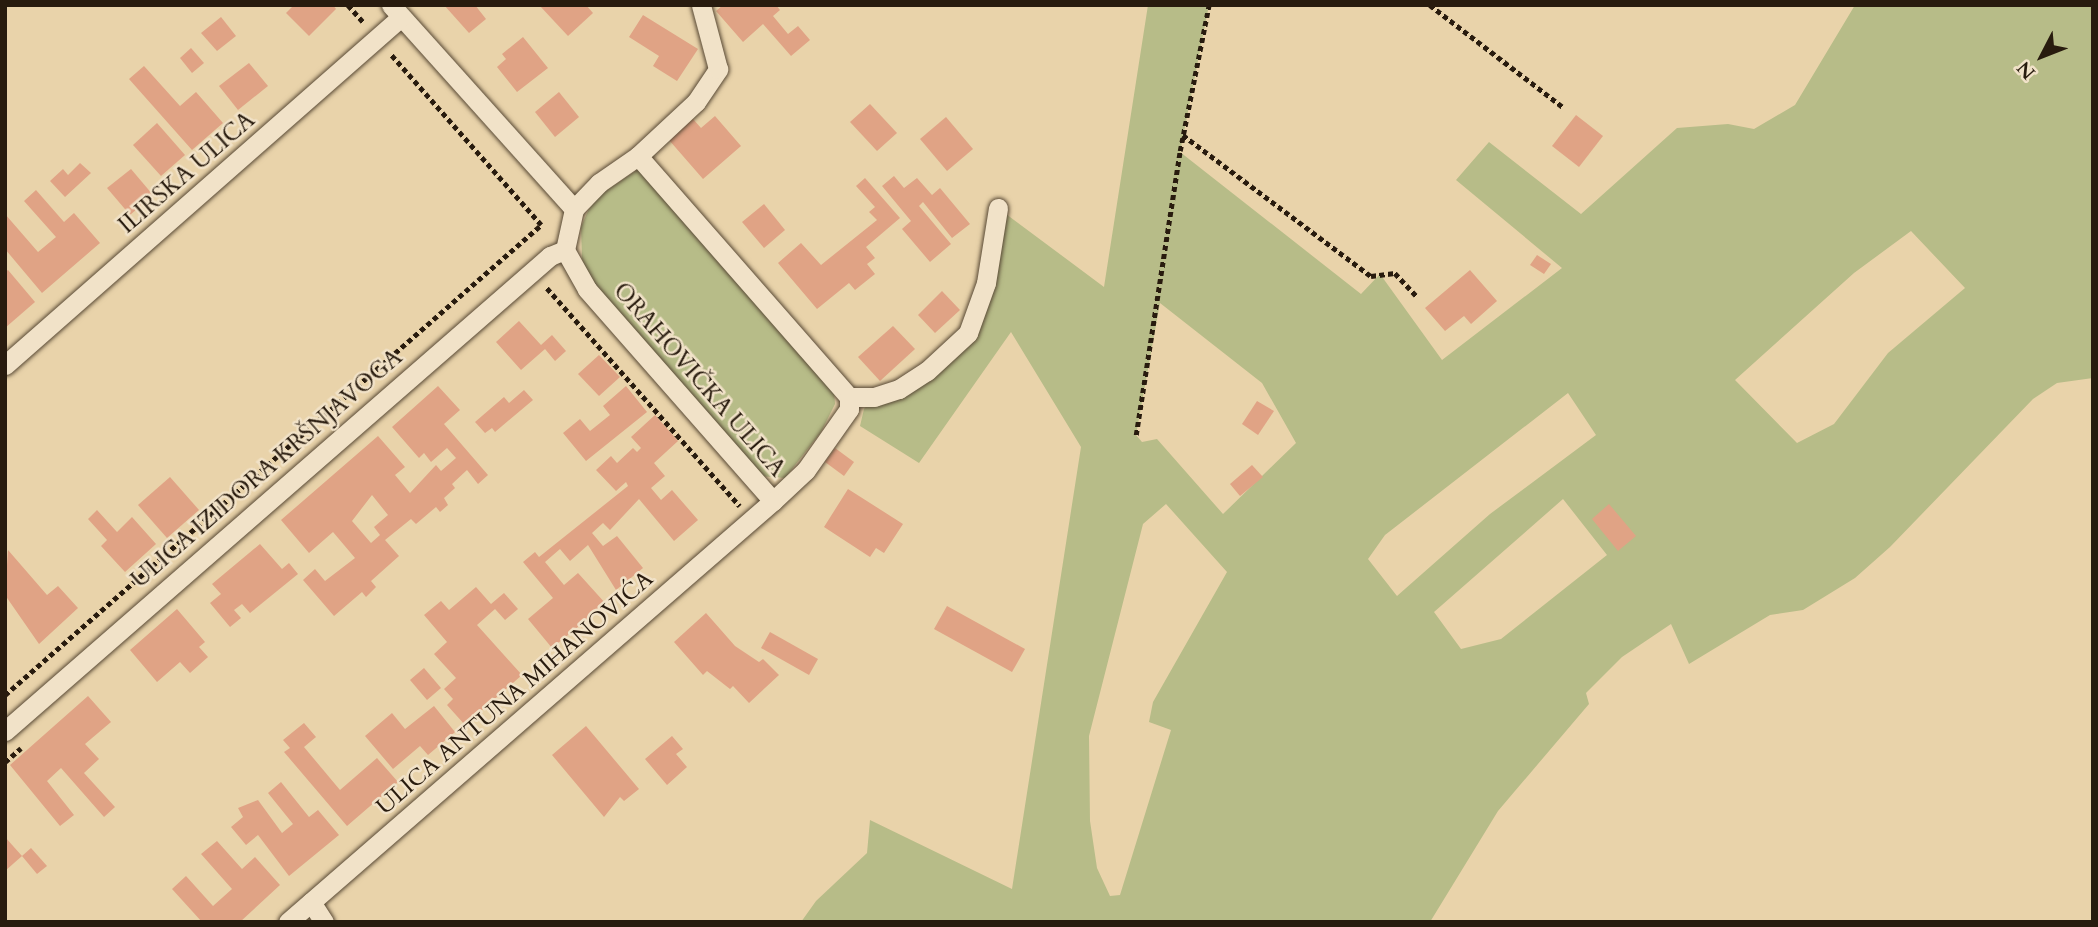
<!DOCTYPE html>
<meta charset="utf-8">
<style>
body{margin:0}
#map{position:relative;width:2098px;height:927px;overflow:hidden;background:#e9d3aa;font-family:Cardo,serif}
div>[style]{position:absolute}
[style*='--x']{left:calc(var(--x)*1px);top:calc(var(--y)*1px);width:calc(var(--w)*1px);rotate:calc(var(--a)*1deg)}
.green>*{inset:0;background:#b7bc88}
.building>*{inset:0;background:#e0a385}
.path>*{height:4.5px;margin-top:-2.25px;transform-origin:0;background:repeating-linear-gradient(90deg,#281b0e 0 5px,transparent 0 8.5px)}
.roads{filter:drop-shadow(0 0 2px #584935) drop-shadow(0 0 2px #584935)}
.minor>*{height:19px;margin:-9.5px;padding:0 9.5px;transform-origin:9.5px;border-radius:9.5px;background:#f1e2c8}
span{translate:-50% -50%;white-space:nowrap;text-align:center;line-height:1.15;-webkit-text-stroke:5px #f1e2c8;paint-order:stroke}
.street-label{font-size:23px;color:#281b0e}
.frame{position:absolute;inset:0;border:7px solid #281b0e;pointer-events:none}
.north{position:absolute;left:2007px;top:21px;width:70px;height:70px;-webkit-text-stroke:5px #f1e2c8;paint-order:stroke;rotate:228deg;font-size:19px;font-weight:700;line-height:28px;text-align:center;color:#281b0e}
.north::after{content:'';display:block;margin:auto;width:24px;height:32px;background:#281b0e;clip-path:polygon(50% 0,100% 100%,50% 72%,0 100%)}
</style>
<div id="map">
<div class="green">
<i style="clip-path:polygon(evenodd,1148px 5px,1209px 5px,1180px 152px,1361px 294px,1380px 274px,1442px 360px,1562px 268px,1456px 180px,1489px 142px,1581px 214px,1677px 128px,1728px 124px,1754px 129px,1795px 105px,1855px 5px,2093px 5px,2093px 378px,2057px 383px,2033px 399px,1890px 547px,1855px 578px,1803px 610px,1770px 615px,1689px 664px,1671px 624px,1622px 657px,1586px 693px,1589px 704px,1498px 811px,1430px 922px,801px 922px,816px 901px,867px 853px,870px 820px,1012px 889px,1081px 447px,1011px 332px,919px 463px,860px 426px,864px 409px,874px 397px,968px 333px,998px 208px,1104px 287px,1148px 5px,1911px 231px,1965px 288px,1888px 353px,1834px 424px,1797px 443px,1735px 380px,1854px 273px,1911px 231px,1148px 5px,1160px 303px,1262px 383px,1296px 443px,1223px 514px,1157px 439px,1142px 442px,1136px 435px,1160px 303px,1148px 5px,1568px 393px,1596px 435px,1490px 514px,1397px 596px,1368px 559px,1385px 535px,1568px 393px,1148px 5px,1563px 499px,1607px 555px,1501px 639px,1461px 649px,1434px 612px,1563px 499px,1148px 5px,1166px 504px,1227px 572px,1153px 702px,1149px 722px,1171px 730px,1120px 895px,1110px 896px,1097px 868px,1090px 821px,1089px 736px,1143px 524px,1166px 504px)"></i>
<i style="clip-path:polygon(637px 170px,648px 177px,834px 391px,835px 404px,821px 432px,785px 478px,759px 476px,589px 278px,582px 259px,581px 227px,588px 211px,597px 197px)"></i>
</div>
<div class="building">
<i style="clip-path:polygon(294px 5px,333px 5px,336px 9px,309px 36px,286px 13px)"></i>
<i style="clip-path:polygon(444px 5px,475px 5px,486px 19px,469px 33px)"></i>
<i style="clip-path:polygon(539px 5px,586px 5px,593px 13px,568px 36px)"></i>
<i style="clip-path:polygon(723px 5px,776px 5px,780px 10px,773px 16px,788px 34px,798px 26px,810px 40px,791px 56px,763px 24px,743px 42px,716px 11px)"></i>
<i style="clip-path:polygon(643px 15px,698px 49px,677px 81px,653px 66px,659px 56px,629px 37px)"></i>
<i style="clip-path:polygon(221px 17px,236px 36px,217px 51px,201px 33px)"></i>
<i style="clip-path:polygon(523px 37px,548px 68px,517px 92px,497px 67px,506px 59px,502px 54px)"></i>
<i style="clip-path:polygon(191px 48px,204px 63px,192px 73px,180px 58px)"></i>
<i style="clip-path:polygon(249px 63px,268px 86px,238px 110px,219px 86px)"></i>
<i style="clip-path:polygon(144px 66px,180px 106px,196px 92px,223px 123px,192px 150px,129px 79px)"></i>
<i style="clip-path:polygon(559px 92px,579px 117px,555px 137px,535px 112px)"></i>
<i style="clip-path:polygon(870px 104px,897px 133px,877px 151px,850px 122px)"></i>
<i style="clip-path:polygon(1576px 115px,1603px 136px,1579px 167px,1552px 146px)"></i>
<i style="clip-path:polygon(715px 116px,741px 146px,703px 179px,669px 140px,693px 119px,701px 128px)"></i>
<i style="clip-path:polygon(946px 117px,973px 149px,947px 171px,920px 139px)"></i>
<i style="clip-path:polygon(157px 123px,185px 155px,161px 176px,133px 145px)"></i>
<i style="clip-path:polygon(80px 163px,91px 173px,65px 197px,50px 181px,63px 169px,68px 175px)"></i>
<i style="clip-path:polygon(131px 169px,153px 195px,130px 215px,107px 188px)"></i>
<i style="clip-path:polygon(894px 176px,904px 188px,917px 178px,932px 195px,940px 188px,970px 224px,952px 238px,923px 202px,919px 206px,951px 244px,930px 262px,902px 229px,911px 221px,882px 186px)"></i>
<i style="clip-path:polygon(865px 178px,900px 218px,866px 247px,875px 258px,867px 264px,875px 274px,855px 290px,849px 283px,817px 309px,778px 263px,801px 243px,821px 265px,877px 220px,869px 212px,875px 207px,856px 186px)"></i>
<i style="clip-path:polygon(36px 190px,64px 222px,74px 213px,100px 243px,42px 293px,5px 249px,5px 214px,38px 252px,56px 237px,24px 201px)"></i>
<i style="clip-path:polygon(764px 204px,785px 230px,764px 248px,742px 222px)"></i>
<i style="clip-path:polygon(1537px 255px,1551px 264px,1544px 274px,1530px 265px)"></i>
<i style="clip-path:polygon(8px 270px,35px 302px,5px 328px,5px 272px)"></i>
<i style="clip-path:polygon(1470px 270px,1497px 301px,1471px 324px,1464px 316px,1445px 331px,1425px 308px)"></i>
<i style="clip-path:polygon(942px 291px,960px 310px,935px 333px,918px 315px)"></i>
<i style="clip-path:polygon(519px 321px,541px 345px,552px 335px,566px 351px,555px 361px,545px 349px,521px 370px,496px 342px)"></i>
<i style="clip-path:polygon(893px 326px,915px 349px,880px 381px,858px 357px)"></i>
<i style="clip-path:polygon(599px 355px,620px 377px,599px 396px,578px 374px)"></i>
<i style="clip-path:polygon(evenodd,438px 386px,460px 410px,444px 424px,488px 475px,478px 484px,467px 470px,452px 484px,455px 488px,444px 498px,448px 505px,440px 512px,436px 507px,416px 524px,411px 519px,385px 540px,399px 556px,371px 581px,376px 587px,366px 597px,362px 592px,334px 616px,303px 580px,315px 569px,325px 581px,355px 558px,333px 532px,309px 553px,281px 520px,378px 436px,405px 467px,395px 475px,410px 493px,436px 465px,441px 471px,456px 458px,447px 448px,431px 462px,424px 453px,419px 458px,392px 427px,438px 386px,372px 495px,388px 515px,374px 527px,380px 535px,371px 543px,352px 521px,372px 495px)"></i>
<i style="clip-path:polygon(626px 386px,647px 412px,586px 461px,563px 433px,580px 419px,590px 431px,610px 415px,603px 406px)"></i>
<i style="clip-path:polygon(524px 390px,533px 400px,495px 432px,492px 428px,485px 433px,475px 422px,504px 397px,509px 403px)"></i>
<i style="clip-path:polygon(1257px 401px,1274px 411px,1258px 435px,1242px 424px)"></i>
<i style="clip-path:polygon(655px 415px,678px 441px,654px 463px,665px 476px,651px 488px,661px 500px,672px 490px,698px 520px,674px 541px,639px 499px,610px 530px,603px 523px,592px 533px,603px 546px,617px 536px,643px 568px,616px 590px,588px 545px,570px 561px,560px 549px,545px 562px,564px 585px,578px 573px,606px 604px,552px 648px,528px 619px,553px 598px,523px 562px,535px 552px,539px 557px,628px 486px,626px 482px,616px 491px,596px 470px,611px 456px,617px 463px,633px 448px,637px 452px,641px 448px,631px 437px)"></i>
<i style="clip-path:polygon(835px 448px,854px 462px,844px 476px,825px 462px)"></i>
<i style="clip-path:polygon(1252px 465px,1263px 477px,1240px 496px,1230px 484px)"></i>
<i style="clip-path:polygon(170px 477px,199px 510px,167px 538px,138px 505px)"></i>
<i style="clip-path:polygon(848px 489px,903px 524px,884px 553px,876px 548px,870px 557px,824px 527px)"></i>
<i style="clip-path:polygon(1609px 504px,1636px 536px,1618px 551px,1592px 519px)"></i>
<i style="clip-path:polygon(97px 510px,117px 532px,132px 517px,156px 544px,125px 572px,101px 546px,107px 540px,88px 519px)"></i>
<i style="clip-path:polygon(260px 544px,282px 569px,289px 563px,298px 574px,250px 613px,242px 604px,234px 610px,241px 618px,230px 627px,210px 603px,221px 594px,212px 584px)"></i>
<i style="clip-path:polygon(8px 550px,47px 595px,58px 586px,78px 608px,39px 644px,5px 595px)"></i>
<i style="clip-path:polygon(476px 587px,491px 604px,504px 593px,518px 609px,505px 620px,495px 609px,477px 625px,522px 675px,465px 725px,447px 705px,453px 699px,444px 689px,456px 678px,434px 654px,447px 642px,424px 615px,441px 601px,449px 610px)"></i>
<i style="clip-path:polygon(947px 606px,1025px 649px,1012px 672px,934px 629px)"></i>
<i style="clip-path:polygon(177px 609px,205px 642px,199px 647px,208px 657px,190px 673px,180px 662px,157px 682px,130px 650px)"></i>
<i style="clip-path:polygon(706px 613px,735px 646px,759px 662px,763px 659px,779px 675px,749px 703px,733px 686px,730px 689px,707px 671px,703px 675px,674px 642px)"></i>
<i style="clip-path:polygon(770px 632px,818px 659px,809px 675px,761px 648px)"></i>
<i style="clip-path:polygon(424px 668px,441px 688px,427px 700px,410px 680px)"></i>
<i style="clip-path:polygon(88px 696px,111px 722px,85px 744px,99px 759px,84px 773px,115px 807px,104px 817px,61px 768px,47px 781px,74px 815px,60px 826px,10px 765px)"></i>
<i style="clip-path:polygon(434px 706px,455px 732px,428px 755px,420px 746px,393px 769px,365px 736px,392px 713px,405px 729px)"></i>
<i style="clip-path:polygon(304px 723px,316px 737px,304px 747px,340px 790px,377px 758px,398px 782px,347px 826px,284px 752px,290px 748px,283px 740px)"></i>
<i style="clip-path:polygon(586px 726px,639px 789px,624px 801px,620px 797px,604px 817px,552px 755px)"></i>
<i style="clip-path:polygon(672px 736px,683px 749px,676px 754px,687px 767px,667px 785px,645px 759px)"></i>
<i style="clip-path:polygon(281px 782px,309px 817px,318px 810px,339px 835px,289px 876px,258px 835px,246px 845px,231px 827px,243px 817px,238px 808px,258px 800px,282px 833px,293px 824px,268px 793px)"></i>
<i style="clip-path:polygon(5px 837px,22px 856px,5px 871px)"></i>
<i style="clip-path:polygon(217px 841px,242px 869px,255px 857px,280px 885px,240px 922px,202px 922px,172px 889px,186px 876px,213px 906px,232px 889px,201px 854px)"></i>
<i style="clip-path:polygon(31px 848px,47px 866px,37px 874px,22px 856px)"></i>
</div>
<div class="path">
<i style="--x:348;--y:5;--w:24;--a:48"></i>
<i style="--x:1430;--y:5;--w:168;--a:37.5"></i>
<i style="--x:1183;--y:135;--w:235;--a:36.9"></i>
<i style="--x:1371;--y:276;--w:24;--a:-7"></i>
<i style="--x:1395;--y:273;--w:33;--a:47"></i>
<i style="--x:547;--y:288;--w:291;--a:48.5"></i>
<i style="--x:1136;--y:435;--w:287;--a:-81.2"></i>
<i style="--x:1180;--y:151;--w:149;--a:-78.8"></i>
<i style="--x:5;--y:695;--w:713;--a:-41.25"></i>
<i style="--x:541;--y:225;--w:228;--a:-131.4"></i>
<i style="--x:5;--y:762;--w:21;--a:-41"></i>
</div>
<div class="roads">
<div class="minor">
<i style="--x:391;--y:5;--w:274;--a:48.1"></i>
<i style="--x:638;--y:156;--w:320;--a:48.8"></i>
<i style="--x:849;--y:397;--w:12;--a:90"></i>
<i style="--x:849;--y:409;--w:75;--a:125.2"></i>
<i style="--x:806;--y:470;--w:45;--a:136.8"></i>
<i style="--x:773;--y:501;--w:282;--a:-131.3"></i>
<i style="--x:587;--y:289;--w:45;--a:-119.4"></i>
<i style="--x:565;--y:250;--w:42;--a:-77.6"></i>
<i style="--x:574;--y:209;--w:36;--a:-46"></i>
<i style="--x:599;--y:183;--w:47;--a:-34.7"></i>
<i style="--x:638;--y:156;--w:79;--a:-43"></i>
<i style="--x:696;--y:102;--w:40;--a:-56"></i>
<i style="--x:718;--y:69;--w:66;--a:-104.9"></i>
<i style="--x:5;--y:365;--w:527;--a:-41.31"></i>
<i style="--x:849;--y:397;--w:25;--a:0"></i>
<i style="--x:874;--y:397;--w:26;--a:-18"></i>
<i style="--x:899;--y:389;--w:33;--a:-33"></i>
<i style="--x:927;--y:371;--w:56;--a:-42.8"></i>
<i style="--x:968;--y:333;--w:53;--a:-70.2"></i>
<i style="--x:986;--y:283;--w:76;--a:-80.9"></i>
<i style="--x:5;--y:731;--w:723;--a:-41.07"></i>
<i style="--x:550;--y:256;--w:16;--a:-22"></i>
<i style="--x:311;--y:902;--w:24;--a:57"></i>
<i style="--x:288;--y:922;--w:642;--a:-40.96"></i>
</div>
</div>
<div class="street-label">
<span style="left:187px;top:173px;rotate:-41deg">ILIRSKA ULICA</span>
<span style="left:699px;top:380px;rotate:49deg">ORAHOVIČKA ULICA</span>
<span style="left:267px;top:469px;rotate:-41deg">ULICA IZIDORA KRŠNJAVOGA</span>
<span style="left:515px;top:693px;rotate:-41deg">ULICA ANTUNA MIHANOVIĆA</span>
</div>
<div class="frame"></div>
<div class="north">N</div>
</div>
